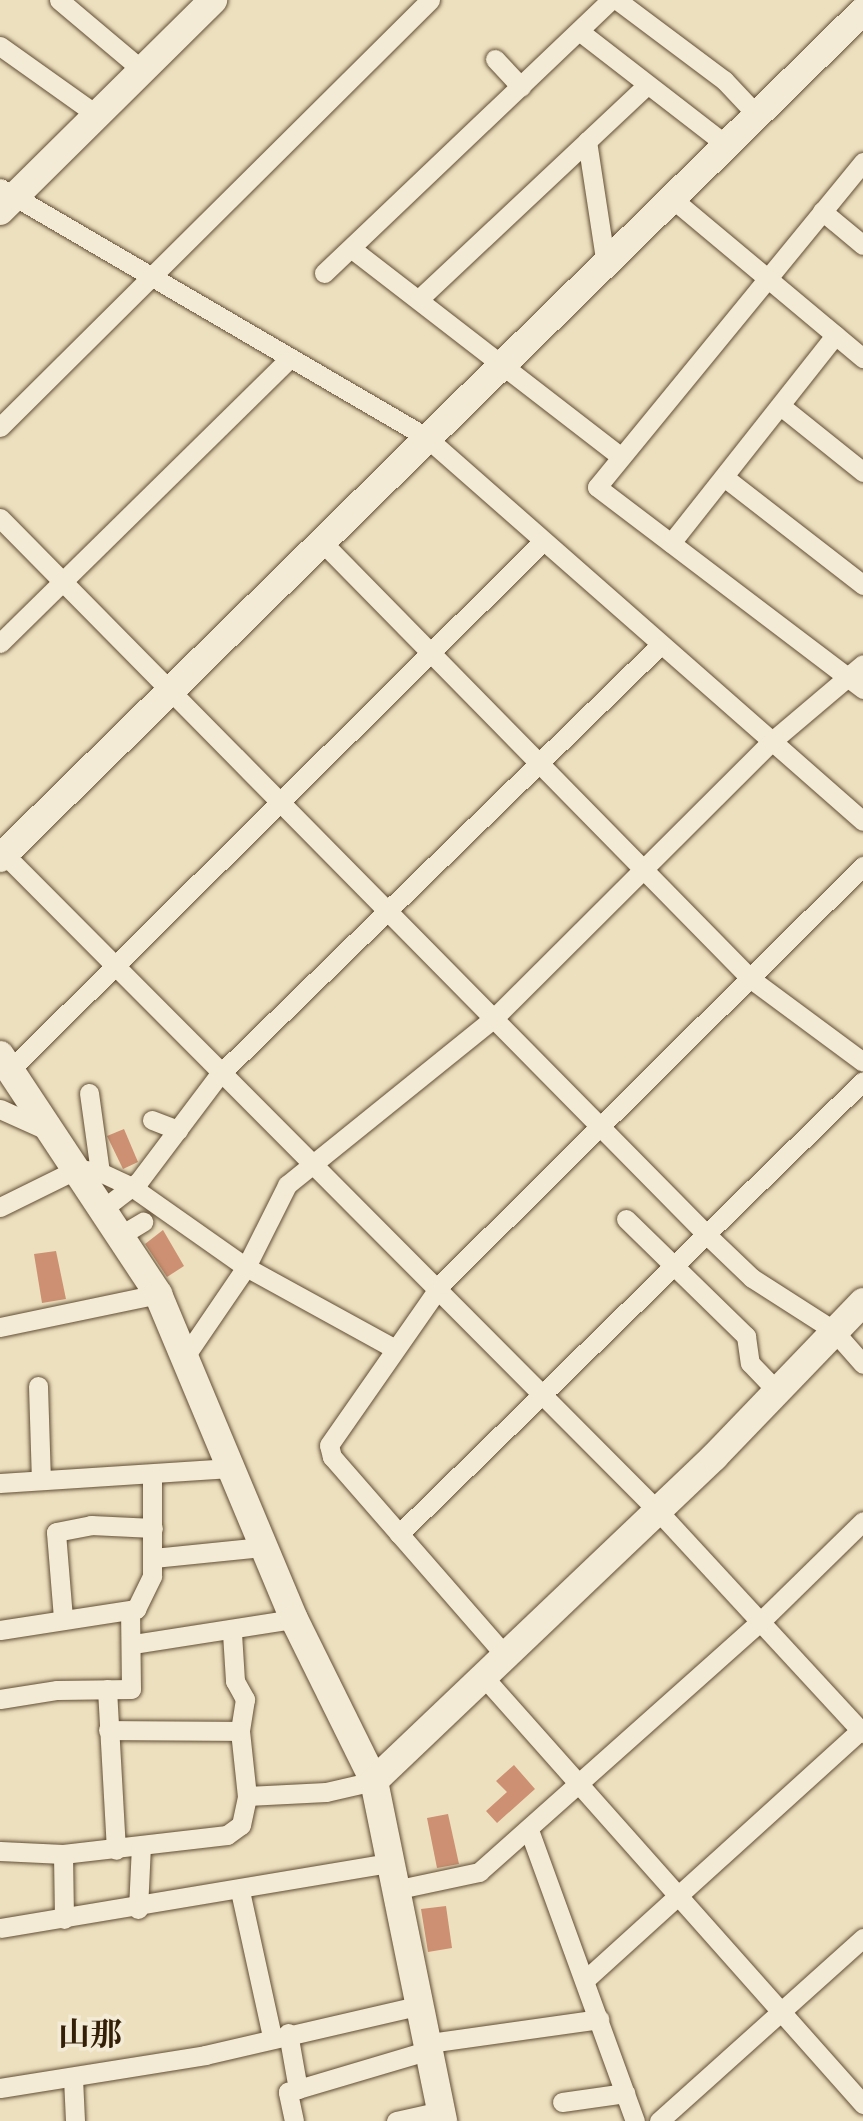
<!DOCTYPE html>
<meta charset="utf-8">
<style>
body{margin:0}
#map{position:relative;width:863px;height:2121px;overflow:hidden;background:#ede0bf;font-family:"Libre Bodoni","Noto Serif JP",serif}
div>[style]{position:absolute}
[style*='--x']{left:calc(var(--x)*1px);top:calc(var(--y)*1px);width:calc(var(--w)*1px);rotate:calc(var(--a)*1deg)}
.building>*{inset:0;background:#cd9072}
.roads{filter:drop-shadow(0 0 2px #624e35) drop-shadow(0 0 2px #624e35)}
.street>*{height:19px;margin:-9.5px;padding:0 9.5px;transform-origin:9.5px;border-radius:9.5px;background:#f3ebd5}
.secondary>*{height:28px;margin:-14px;padding:0 14px;transform-origin:14px;border-radius:14px;background:#f3ebd5}
span{translate:-50% -50%;white-space:nowrap;text-align:center;line-height:1.15;-webkit-text-stroke:7px #f3ebd5;paint-order:stroke}
.quarter-label{font-size:32px;color:#331e07;font-weight:700}
</style>
<div id="map">
<div class="building">
<i style="clip-path:polygon(124px 1129px,138px 1162px,123px 1169px,107px 1136px)"></i>
<i style="clip-path:polygon(163px 1230px,184px 1266px,167px 1277px,145px 1244px)"></i>
<i style="clip-path:polygon(56px 1251px,66px 1299px,42px 1303px,34px 1254px)"></i>
<i style="clip-path:polygon(514px 1765px,535px 1789px,497px 1823px,486px 1811px,507px 1792px,496px 1781px)"></i>
<i style="clip-path:polygon(448px 1814px,459px 1864px,437px 1868px,427px 1818px)"></i>
<i style="clip-path:polygon(446px 1906px,452px 1948px,428px 1952px,421px 1909px)"></i>
</div>
<div class="roads">
<div class="street">
<i style="--x:59;--y:0;--w:109;--a:40.1"></i>
<i style="--x:617;--y:0;--w:134;--a:36.8"></i>
<i style="--x:724;--y:80;--w:45;--a:46.8"></i>
<i style="--x:579;--y:31;--w:183;--a:37.7"></i>
<i style="--x:0;--y:46;--w:119;--a:35.4"></i>
<i style="--x:495;--y:59;--w:38;--a:47"></i>
<i style="--x:587;--y:141;--w:118;--a:81.3"></i>
<i style="--x:863;--y:162;--w:420;--a:129.3"></i>
<i style="--x:597;--y:487;--w:334;--a:37.2"></i>
<i style="--x:0;--y:188;--w:495;--a:30.3"></i>
<i style="--x:427;--y:438;--w:580;--a:41.3"></i>
<i style="--x:669;--y:196;--w:253;--a:39.9"></i>
<i style="--x:822;--y:211;--w:53;--a:39.7"></i>
<i style="--x:352;--y:249;--w:339;--a:37.7"></i>
<i style="--x:324;--y:273;--w:396;--a:-43.6"></i>
<i style="--x:419;--y:299;--w:311;--a:-43.2"></i>
<i style="--x:782;--y:407;--w:104;--a:38.7"></i>
<i style="--x:0;--y:427;--w:606;--a:-44.8"></i>
<i style="--x:724;--y:477;--w:176;--a:37.8"></i>
<i style="--x:0;--y:518;--w:1007;--a:45.4"></i>
<i style="--x:707;--y:1235;--w:62;--a:43.7"></i>
<i style="--x:752;--y:1278;--w:96;--a:32.7"></i>
<i style="--x:833;--y:1330;--w:45;--a:48.6"></i>
<i style="--x:321;--y:541;--w:614;--a:45.53"></i>
<i style="--x:751;--y:979;--w:139;--a:36.5"></i>
<i style="--x:671;--y:543;--w:265;--a:-51.7"></i>
<i style="--x:0;--y:643;--w:402;--a:-44.5"></i>
<i style="--x:4;--y:854;--w:927;--a:45.13"></i>
<i style="--x:658;--y:1511;--w:302;--a:47.3"></i>
<i style="--x:10;--y:1070;--w:750;--a:-44.78"></i>
<i style="--x:89;--y:1093;--w:80;--a:82.1"></i>
<i style="--x:0;--y:1109;--w:58;--a:24.4"></i>
<i style="--x:152;--y:1120;--w:28;--a:21"></i>
<i style="--x:0;--y:1207;--w:86;--a:-26.3"></i>
<i style="--x:77;--y:1169;--w:23;--a:7"></i>
<i style="--x:100;--y:1172;--w:35;--a:25"></i>
<i style="--x:132;--y:1187;--w:139;--a:35.1"></i>
<i style="--x:246;--y:1267;--w:170;--a:28.8"></i>
<i style="--x:104;--y:1208;--w:44;--a:-37.6"></i>
<i style="--x:139;--y:1181;--w:133;--a:-53"></i>
<i style="--x:219;--y:1075;--w:613;--a:-44.27"></i>
<i style="--x:626;--y:1219;--w:168;--a:44.3"></i>
<i style="--x:746;--y:1336;--w:27;--a:82"></i>
<i style="--x:750;--y:1363;--w:39;--a:46"></i>
<i style="--x:121;--y:1235;--w:26;--a:-31"></i>
<i style="--x:0;--y:1327;--w:161;--a:-11.8"></i>
<i style="--x:186;--y:1355;--w:107;--a:-55.7"></i>
<i style="--x:246;--y:1267;--w:92;--a:-63.4"></i>
<i style="--x:287;--y:1185;--w:266;--a:-38.9"></i>
<i style="--x:494;--y:1018;--w:392;--a:-44.9"></i>
<i style="--x:772;--y:741;--w:119;--a:-40.2"></i>
<i style="--x:38;--y:1386;--w:93;--a:88.2"></i>
<i style="--x:0;--y:1483;--w:231;--a:-3.7"></i>
<i style="--x:399;--y:1534;--w:648;--a:-44.31"></i>
<i style="--x:153;--y:1558;--w:110;--a:-5.8"></i>
<i style="--x:63;--y:1618;--w:86;--a:-94.7"></i>
<i style="--x:56;--y:1532;--w:36;--a:-11"></i>
<i style="--x:91;--y:1525;--w:62;--a:2.8"></i>
<i style="--x:0;--y:1630;--w:138;--a:-8.8"></i>
<i style="--x:136;--y:1609;--w:37;--a:-64"></i>
<i style="--x:152;--y:1576;--w:100;--a:-90"></i>
<i style="--x:232;--y:1633;--w:48;--a:86.4"></i>
<i style="--x:235;--y:1681;--w:21;--a:61"></i>
<i style="--x:245;--y:1699;--w:32;--a:99"></i>
<i style="--x:240;--y:1731;--w:65;--a:83.9"></i>
<i style="--x:134;--y:1644;--w:162;--a:-8.9"></i>
<i style="--x:504;--y:1654;--w:262;--a:-131.1"></i>
<i style="--x:332;--y:1457;--w:12;--a:-104"></i>
<i style="--x:329;--y:1445;--w:198;--a:-55.1"></i>
<i style="--x:442;--y:1283;--w:593;--a:-44.73"></i>
<i style="--x:482;--y:1675;--w:574;--a:48.39"></i>
<i style="--x:107;--y:1689;--w:161;--a:86.8"></i>
<i style="--x:0;--y:1699;--w:58;--a:-9"></i>
<i style="--x:57;--y:1690;--w:74;--a:-0.8"></i>
<i style="--x:131;--y:1689;--w:77;--a:-90.7"></i>
<i style="--x:108;--y:1730;--w:132;--a:0.4"></i>
<i style="--x:529;--y:1830;--w:310;--a:70"></i>
<i style="--x:0;--y:1851;--w:63;--a:2.7"></i>
<i style="--x:63;--y:1854;--w:165;--a:-6.6"></i>
<i style="--x:227;--y:1835;--w:17;--a:-36"></i>
<i style="--x:241;--y:1825;--w:30;--a:-78"></i>
<i style="--x:247;--y:1796;--w:79;--a:-2.9"></i>
<i style="--x:326;--y:1792;--w:49;--a:-12.9"></i>
<i style="--x:63;--y:1854;--w:65;--a:89.1"></i>
<i style="--x:399;--y:1889;--w:82;--a:-12"></i>
<i style="--x:479;--y:1872;--w:376;--a:-41.7"></i>
<i style="--x:760;--y:1622;--w:144;--a:-44.4"></i>
<i style="--x:240;--y:1891;--w:148;--a:77.6"></i>
<i style="--x:138;--y:1909;--w:63;--a:-87.3"></i>
<i style="--x:0;--y:1928;--w:399;--a:-9.5"></i>
<i style="--x:585;--y:1980;--w:375;--a:-42.2"></i>
<i style="--x:288;--y:2033;--w:57;--a:79.9"></i>
<i style="--x:429;--y:2043;--w:172;--a:-8"></i>
<i style="--x:73;--y:2078;--w:43;--a:87.3"></i>
<i style="--x:0;--y:2088;--w:208;--a:-9.1"></i>
<i style="--x:205;--y:2055;--w:223;--a:-13"></i>
<i style="--x:562;--y:2102;--w:64;--a:-8.1"></i>
<i style="--x:294;--y:2121;--w:30;--a:-102"></i>
<i style="--x:288;--y:2092;--w:148;--a:-16.5"></i>
<i style="--x:396;--y:2121;--w:46;--a:-12.5"></i>
<i style="--x:659;--y:2121;--w:274;--a:-41.9"></i>
</div>
<div class="secondary">
<i style="--x:0;--y:211;--w:300;--a:-44.7"></i>
<i style="--x:0;--y:858;--w:1209;--a:-44.46"></i>
<i style="--x:0;--y:1055;--w:287;--a:56.5"></i>
<i style="--x:158;--y:1294;--w:352;--a:67.3"></i>
<i style="--x:294;--y:1619;--w:181;--a:63.7"></i>
<i style="--x:374;--y:1781;--w:347;--a:78.5"></i>
<i style="--x:374;--y:1781;--w:470;--a:-43.6"></i>
<i style="--x:714;--y:1457;--w:215;--a:-46.1"></i>
</div>
</div>
<div class="quarter-label">
<span style="left:90px;top:2035px">山那</span>
</div>
</div>
